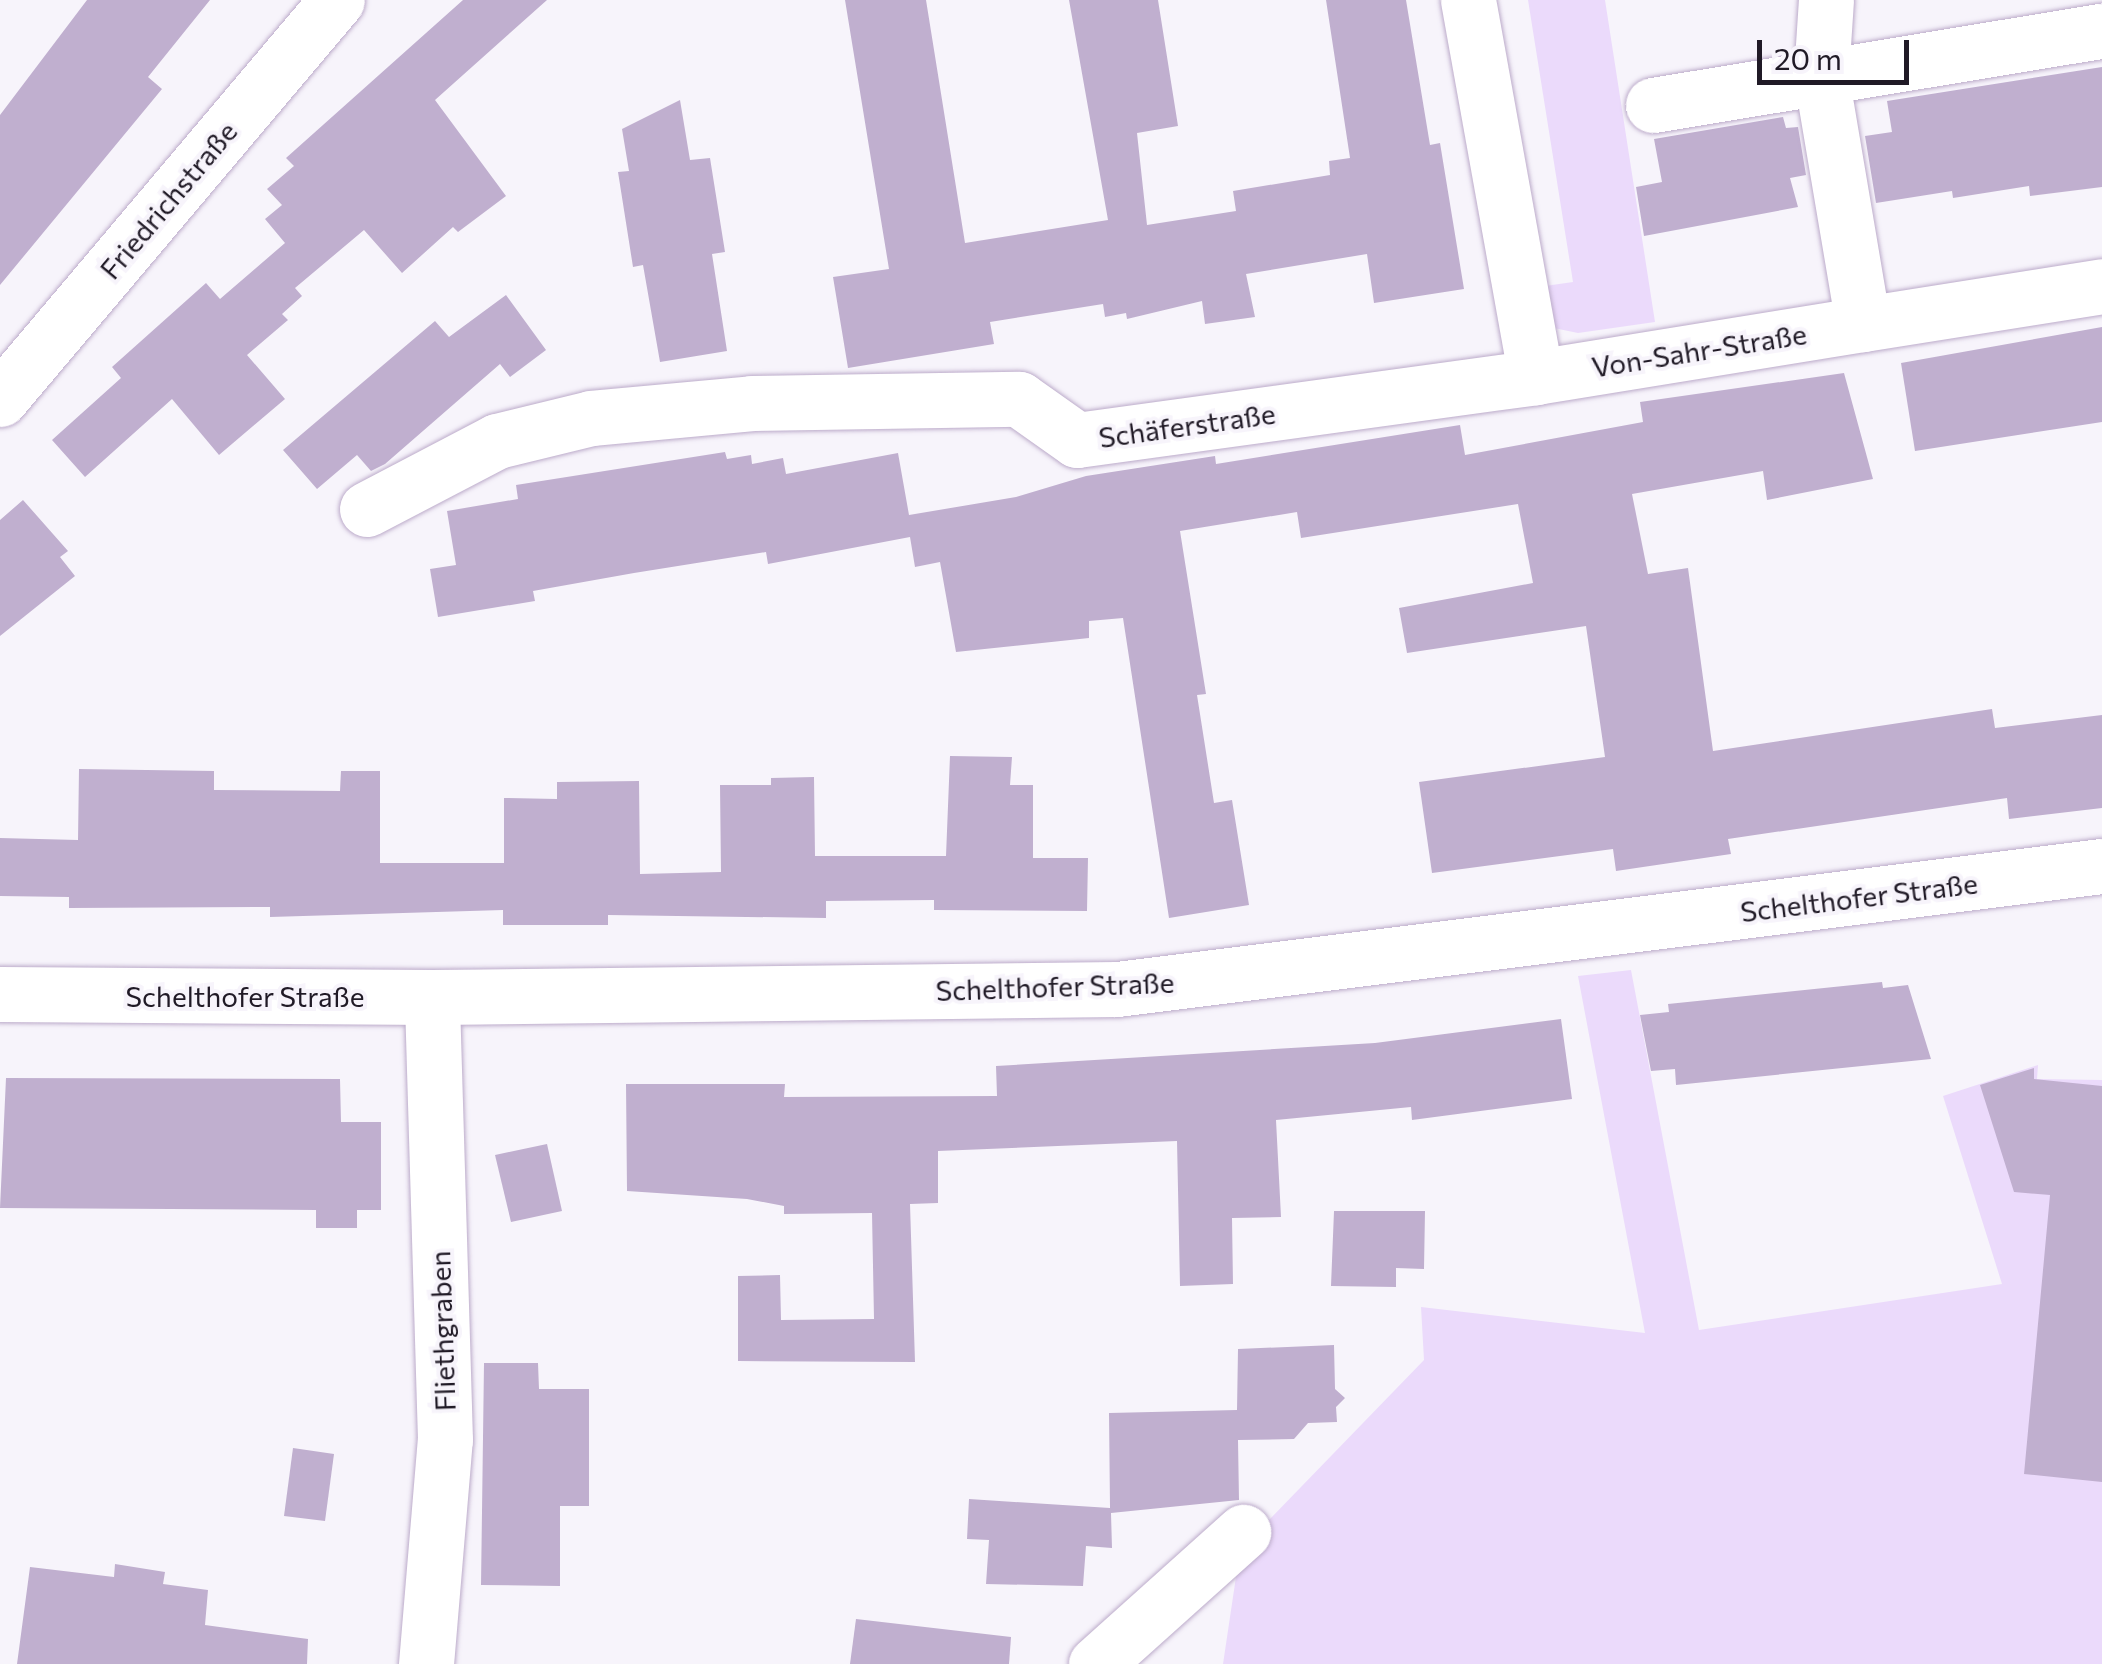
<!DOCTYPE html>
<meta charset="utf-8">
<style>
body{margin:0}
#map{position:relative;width:2102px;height:1664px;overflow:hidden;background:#f7f4fb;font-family:Commissioner,sans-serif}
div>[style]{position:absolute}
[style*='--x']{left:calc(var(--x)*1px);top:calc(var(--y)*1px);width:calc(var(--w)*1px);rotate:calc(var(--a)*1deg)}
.green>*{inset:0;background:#ebdafb}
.building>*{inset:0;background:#c0afcf}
.roads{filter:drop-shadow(0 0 2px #bcabca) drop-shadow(0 0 2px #bcabca)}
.street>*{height:55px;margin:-27.5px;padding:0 27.5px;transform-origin:27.5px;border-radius:27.5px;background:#fff}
span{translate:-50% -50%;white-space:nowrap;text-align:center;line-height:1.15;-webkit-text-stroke:8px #f7f4fb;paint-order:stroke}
.street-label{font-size:28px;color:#201a26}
.scale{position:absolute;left:1757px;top:40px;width:152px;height:45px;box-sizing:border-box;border:5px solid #201a26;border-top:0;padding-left:12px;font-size:30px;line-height:35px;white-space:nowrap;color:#201a26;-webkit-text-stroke:8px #f7f4fb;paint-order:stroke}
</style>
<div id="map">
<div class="green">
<i style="clip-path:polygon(1528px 0,1605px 0,1655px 322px,1578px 333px,1549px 327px,1531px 288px,1573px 282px)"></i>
<i style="clip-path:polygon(1631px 970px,1699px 1330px,2002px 1284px,1943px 1096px,2038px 1065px,2037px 1079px,2102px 1080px,2102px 1664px,1223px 1664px,1240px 1550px,1424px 1360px,1421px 1307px,1645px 1333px,1578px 976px)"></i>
</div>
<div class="building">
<i style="clip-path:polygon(87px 0,210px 0,148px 77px,162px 89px,0 285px,0 115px)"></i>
<i style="clip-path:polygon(463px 0,547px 0,435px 100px,506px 196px,458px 232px,453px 227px,402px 273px,364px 230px,295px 288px,302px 296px,282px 314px,288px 320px,247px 355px,285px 399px,219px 455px,172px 399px,85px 477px,52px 440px,121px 378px,112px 367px,206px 283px,220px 299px,285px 243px,265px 219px,282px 205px,267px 189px,294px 166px,286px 158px)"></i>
<i style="clip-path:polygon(845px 0,926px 0,965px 243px,1108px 220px,1069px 0,1158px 0,1178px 126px,1137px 133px,1147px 225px,1236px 211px,1233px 191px,1330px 175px,1329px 161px,1350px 158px,1326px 0,1406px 0,1430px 145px,1440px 143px,1464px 289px,1374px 303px,1367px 254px,1246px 274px,1255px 317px,1205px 324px,1202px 301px,1127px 319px,1126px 313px,1105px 317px,1103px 304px,990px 322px,994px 344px,848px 368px,833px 277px,889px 269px)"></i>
<i style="clip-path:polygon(2102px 67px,2102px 187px,2030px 196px,2029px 186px,1953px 198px,1952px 191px,1876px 203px,1865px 136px,1892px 132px,1887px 101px)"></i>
<i style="clip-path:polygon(680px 100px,690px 160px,710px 158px,725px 252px,712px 254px,727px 351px,660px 362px,643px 265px,633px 267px,618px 172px,629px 171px,622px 129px)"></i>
<i style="clip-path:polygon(1783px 117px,1786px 128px,1798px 127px,1806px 175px,1790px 178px,1798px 207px,1644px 236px,1636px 187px,1662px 182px,1654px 139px)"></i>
<i style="clip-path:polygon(506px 295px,546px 350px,510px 377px,500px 364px,385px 464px,371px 471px,357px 455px,317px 489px,283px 450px,435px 321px,449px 337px)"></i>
<i style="clip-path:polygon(2102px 327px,2102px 422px,1915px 451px,1901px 363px)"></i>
<i style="clip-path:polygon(1844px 373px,1873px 479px,1767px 500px,1763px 471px,1632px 494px,1648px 574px,1688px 568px,1713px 751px,1992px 709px,1995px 728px,2102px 715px,2102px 808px,2009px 819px,2007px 798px,1728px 839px,1731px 854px,1616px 871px,1613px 849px,1432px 873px,1419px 782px,1605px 757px,1586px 626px,1407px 653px,1399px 608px,1533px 583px,1518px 504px,1301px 538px,1297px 512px,1180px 531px,1206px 694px,1197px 695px,1214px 803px,1232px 800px,1249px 905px,1169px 918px,1123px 618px,1089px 621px,1089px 638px,956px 652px,940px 562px,915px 567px,910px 537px,768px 564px,766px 552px,634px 573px,533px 591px,535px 601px,438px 617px,430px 569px,456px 565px,447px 511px,518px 499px,516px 485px,725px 452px,727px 459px,751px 455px,752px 464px,783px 458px,786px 474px,898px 453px,909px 515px,1016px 497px,1086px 476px,1215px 456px,1216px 464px,1460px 425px,1465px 455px,1643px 422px,1640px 402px)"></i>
<i style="clip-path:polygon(23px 500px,68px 551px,60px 557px,75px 576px,0 636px,0 520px)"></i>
<i style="clip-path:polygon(950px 756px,1012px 757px,1010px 785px,1033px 785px,1033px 858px,1088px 858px,1087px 911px,934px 910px,934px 900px,826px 901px,826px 918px,608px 915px,608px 925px,503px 925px,503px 910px,270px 917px,270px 907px,69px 908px,69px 897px,0 896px,0 838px,78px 840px,79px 769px,214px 771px,214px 790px,340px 791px,341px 771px,380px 771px,380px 863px,504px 863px,504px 798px,557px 799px,557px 782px,639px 781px,640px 874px,721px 872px,720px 785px,771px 785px,771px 778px,814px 777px,815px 856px,946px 856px)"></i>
<i style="clip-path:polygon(1882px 982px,1883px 988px,1908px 985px,1931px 1059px,1676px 1085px,1675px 1069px,1651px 1071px,1640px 1015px,1669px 1012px,1668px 1004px)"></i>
<i style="clip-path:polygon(1561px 1019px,1572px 1099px,1412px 1120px,1411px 1107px,1276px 1120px,1281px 1217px,1232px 1218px,1233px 1284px,1180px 1286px,1177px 1141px,938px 1151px,938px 1203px,910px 1204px,915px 1362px,738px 1361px,738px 1276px,780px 1275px,781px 1320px,874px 1319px,872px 1213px,784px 1214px,784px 1206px,747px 1199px,627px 1191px,626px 1084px,785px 1084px,784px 1097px,997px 1096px,996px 1066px,1375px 1043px)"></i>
<i style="clip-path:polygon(2034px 1068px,2034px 1079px,2102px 1086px,2102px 1482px,2024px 1474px,2050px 1195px,2014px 1192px,1980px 1085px)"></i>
<i style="clip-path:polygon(6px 1078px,340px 1079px,341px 1122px,381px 1122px,381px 1210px,357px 1210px,357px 1228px,316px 1228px,316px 1210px,0 1208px)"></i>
<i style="clip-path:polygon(547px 1144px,562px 1211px,511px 1222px,495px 1155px)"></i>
<i style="clip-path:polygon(1334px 1211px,1425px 1211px,1424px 1269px,1396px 1268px,1396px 1287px,1331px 1286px)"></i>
<i style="clip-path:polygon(1334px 1345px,1335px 1389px,1345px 1398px,1336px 1407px,1337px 1422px,1308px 1423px,1294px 1439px,1238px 1440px,1239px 1500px,1111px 1513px,1112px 1548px,1086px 1546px,1083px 1586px,986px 1584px,989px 1540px,967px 1539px,969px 1499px,1110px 1508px,1109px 1413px,1237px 1410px,1238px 1349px)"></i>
<i style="clip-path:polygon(484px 1363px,538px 1363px,539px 1389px,589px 1389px,589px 1506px,560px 1506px,560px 1586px,481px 1585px)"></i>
<i style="clip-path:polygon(293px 1448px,334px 1454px,325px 1521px,284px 1516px)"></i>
<i style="clip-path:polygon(115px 1564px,165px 1572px,163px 1584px,208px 1590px,205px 1625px,308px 1639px,307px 1664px,17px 1664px,30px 1567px,114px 1577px)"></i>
<i style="clip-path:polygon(856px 1619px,1011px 1637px,1009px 1664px,850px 1664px)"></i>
</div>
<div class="roads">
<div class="street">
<i style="--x:1468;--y:0;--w:383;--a:79.8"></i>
<i style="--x:1653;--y:105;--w:455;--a:-9.4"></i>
<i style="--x:1863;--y:324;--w:242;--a:-9"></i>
<i style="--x:0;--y:399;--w:522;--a:-49.82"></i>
<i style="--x:367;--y:509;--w:147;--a:-27.6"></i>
<i style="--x:497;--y:441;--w:97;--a:-13.7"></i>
<i style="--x:591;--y:418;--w:162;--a:-5.3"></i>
<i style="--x:752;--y:403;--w:267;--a:-0.9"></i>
<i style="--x:1019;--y:399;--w:71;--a:35.3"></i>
<i style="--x:1077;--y:440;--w:463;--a:-7.8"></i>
<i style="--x:1536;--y:377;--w:331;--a:-9.2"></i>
<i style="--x:1863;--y:324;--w:253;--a:-99.6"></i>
<i style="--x:1821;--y:75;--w:75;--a:-86.2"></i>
<i style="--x:0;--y:994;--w:432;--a:0.4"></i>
<i style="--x:432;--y:997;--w:685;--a:-0.67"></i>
<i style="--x:1117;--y:989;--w:993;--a:-7.12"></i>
<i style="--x:426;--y:1664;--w:225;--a:-85.2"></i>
<i style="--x:445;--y:1440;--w:443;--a:-91.7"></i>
<i style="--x:1096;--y:1664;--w:198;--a:-41.9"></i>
</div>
</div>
<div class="street-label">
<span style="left:168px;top:200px;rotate:-50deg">Friedrichstraße</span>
<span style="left:1699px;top:350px;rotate:-9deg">Von-Sahr-Straße</span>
<span style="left:1187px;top:425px;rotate:-8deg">Schäferstraße</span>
<span style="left:1859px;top:897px;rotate:-7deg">Schelthofer Straße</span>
<span style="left:1055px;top:986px;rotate:-2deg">Schelthofer Straße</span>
<span style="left:245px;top:996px">Schelthofer Straße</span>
<span style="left:442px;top:1331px;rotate:-92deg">Fliethgraben</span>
</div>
<div class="scale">20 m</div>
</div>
